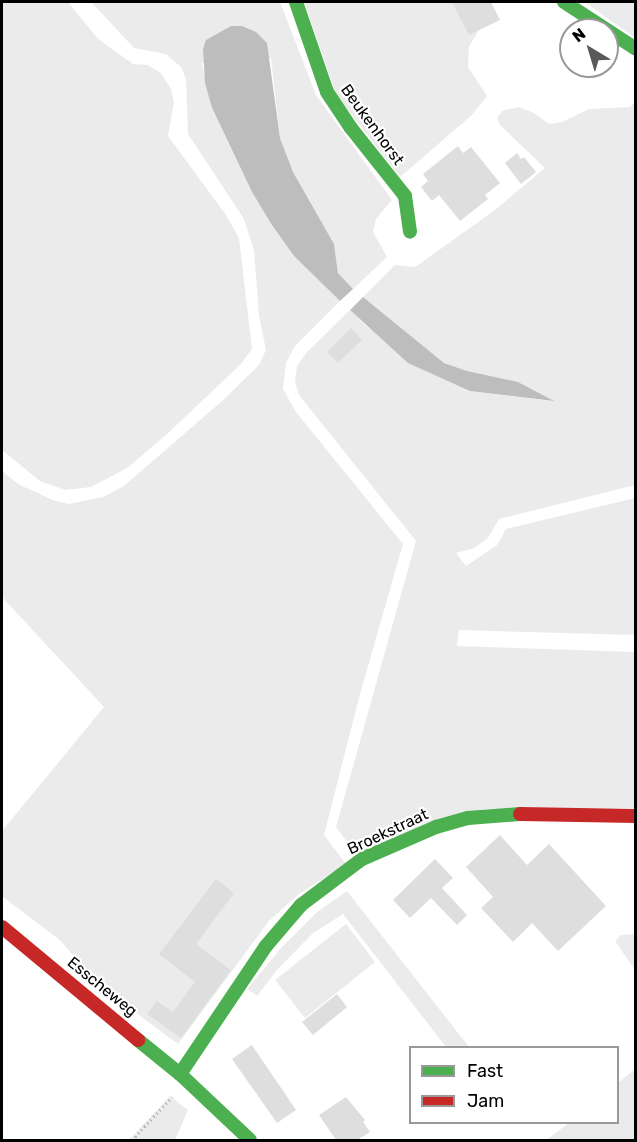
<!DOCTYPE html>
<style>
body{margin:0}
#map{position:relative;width:637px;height:1142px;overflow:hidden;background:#fff;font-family:Rubik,sans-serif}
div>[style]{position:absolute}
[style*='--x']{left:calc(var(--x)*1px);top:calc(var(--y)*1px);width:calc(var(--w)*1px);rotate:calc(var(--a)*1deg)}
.green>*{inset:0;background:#ebebeb}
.water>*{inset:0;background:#bdbdbd}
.building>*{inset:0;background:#dedede}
.path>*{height:3px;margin-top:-1.5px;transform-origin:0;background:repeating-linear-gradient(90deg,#b9b9b9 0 1.5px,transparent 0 4.5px)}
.fast>*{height:14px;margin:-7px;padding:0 7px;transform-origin:7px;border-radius:7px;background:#4caf50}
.jam>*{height:14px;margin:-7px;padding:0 7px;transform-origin:7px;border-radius:7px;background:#c62828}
span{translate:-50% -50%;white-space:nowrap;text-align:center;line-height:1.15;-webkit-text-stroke:4.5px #fff;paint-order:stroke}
.street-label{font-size:16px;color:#000}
.frame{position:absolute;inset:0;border:3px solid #000;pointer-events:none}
.legend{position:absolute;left:409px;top:1046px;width:210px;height:78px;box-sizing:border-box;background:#fff;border:2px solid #999;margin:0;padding:8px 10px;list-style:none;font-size:18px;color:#000}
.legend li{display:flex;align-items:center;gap:12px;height:30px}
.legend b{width:30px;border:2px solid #999}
.north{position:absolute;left:559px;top:18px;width:60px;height:60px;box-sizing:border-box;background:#fff;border:2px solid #999;border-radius:50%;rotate:322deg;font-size:16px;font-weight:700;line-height:24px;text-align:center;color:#000}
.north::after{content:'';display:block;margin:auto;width:21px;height:27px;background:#595959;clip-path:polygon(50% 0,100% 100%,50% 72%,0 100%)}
</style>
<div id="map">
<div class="green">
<i style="clip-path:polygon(2px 2px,68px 2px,98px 39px,133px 64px,148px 65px,161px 73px,171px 89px,174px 102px,168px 136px,226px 215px,239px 238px,252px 349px,241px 364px,166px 435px,127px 468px,91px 487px,65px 490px,40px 481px,2px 450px)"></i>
<i style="clip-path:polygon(91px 2px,280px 2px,316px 95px,392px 200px,376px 219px,373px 232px,387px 257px,353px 289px,338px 273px,334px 244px,293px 172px,280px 138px,271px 58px,202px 63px,212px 109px,252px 192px,294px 256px,340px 301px,295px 346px,286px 363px,283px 389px,296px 412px,403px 544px,359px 698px,324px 835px,346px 864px,299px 894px,269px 921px,178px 1044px,111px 994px,88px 973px,61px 941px,2px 896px,2px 831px,104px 707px,2px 597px,2px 471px,18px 484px,55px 501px,69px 504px,103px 497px,124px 486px,222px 401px,259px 365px,266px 350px,259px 316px,254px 250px,244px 219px,188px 134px,186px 79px,181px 67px,166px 54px,134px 48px)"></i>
<i style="clip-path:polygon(304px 2px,467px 2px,481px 27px,469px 46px,468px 67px,487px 96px,472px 115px,400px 177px,337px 96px)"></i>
<i style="clip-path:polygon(585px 2px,635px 2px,635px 38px)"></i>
<i style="clip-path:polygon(635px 102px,635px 485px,499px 519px,488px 538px,474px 548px,456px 553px,466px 566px,497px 545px,506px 529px,635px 498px,635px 635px,459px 630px,457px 646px,635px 652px,635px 808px,485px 809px,357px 855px,336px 827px,416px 541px,299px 395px,295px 382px,297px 366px,307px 352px,350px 310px,366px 326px,470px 391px,552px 401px,518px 382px,467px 371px,444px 363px,363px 297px,395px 265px,415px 267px,425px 260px,495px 210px,545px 168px,500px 125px,497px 118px,502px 111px,519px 107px,534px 113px,549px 124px,562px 122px,589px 109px,630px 107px)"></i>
<i style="clip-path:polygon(347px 891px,469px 1047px,446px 1047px,343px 914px,312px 934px,277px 970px,257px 996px,247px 989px,281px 948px,317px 912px)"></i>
<i style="clip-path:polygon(346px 924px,375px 962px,305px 1018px,275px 980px)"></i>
<i style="clip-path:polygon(635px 934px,636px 934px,635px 970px,615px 941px,621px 935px)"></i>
<i style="clip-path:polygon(635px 1069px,635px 1140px,546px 1140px,569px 1123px,618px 1122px,618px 1083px)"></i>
<i style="clip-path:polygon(170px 1096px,188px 1110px,175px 1140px,129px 1140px)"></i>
</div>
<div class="water">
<i style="clip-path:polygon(231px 26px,242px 26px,256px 32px,267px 43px,280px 138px,293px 172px,334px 244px,338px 273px,353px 289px,340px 301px,294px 256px,272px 225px,252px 192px,212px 108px,205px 83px,203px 49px,206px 40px)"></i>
<i style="clip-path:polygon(363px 297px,444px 363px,467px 371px,518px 382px,554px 401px,470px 391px,408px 363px,350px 310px)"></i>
</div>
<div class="building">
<i style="clip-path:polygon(452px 2px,491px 2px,500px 20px,469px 35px)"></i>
<i style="clip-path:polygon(458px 146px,463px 153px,471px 147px,500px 183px,485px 195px,488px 199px,460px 221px,439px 195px,432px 201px,421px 187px,428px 181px,423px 174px)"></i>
<i style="clip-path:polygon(517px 153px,521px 159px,524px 157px,536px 172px,521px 184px,505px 163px)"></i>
<i style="clip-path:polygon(351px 328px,362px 340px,338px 363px,327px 352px)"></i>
<i style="clip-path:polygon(500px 835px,527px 865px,549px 844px,606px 906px,558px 951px,532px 923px,513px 942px,481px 908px,493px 897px,466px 867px)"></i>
<i style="clip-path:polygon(435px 859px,453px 878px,442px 888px,467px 915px,457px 925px,431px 898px,410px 918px,393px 900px)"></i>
<i style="clip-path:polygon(216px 879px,234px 893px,196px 944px,231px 970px,181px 1038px,147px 1014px,157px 1001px,173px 1012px,195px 982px,159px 954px)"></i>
<i style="clip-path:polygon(337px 994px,347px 1007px,313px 1035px,302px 1022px)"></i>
<i style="clip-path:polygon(252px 1045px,296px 1110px,277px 1123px,232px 1059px)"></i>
<i style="clip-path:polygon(346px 1097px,365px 1120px,363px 1122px,370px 1132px,357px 1140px,336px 1140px,319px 1115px)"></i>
</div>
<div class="path">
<i style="--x:132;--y:1140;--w:59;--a:-47.1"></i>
</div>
<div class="fast">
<i style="--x:296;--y:2;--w:95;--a:71"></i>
<i style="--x:327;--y:92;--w:43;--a:56.3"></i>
<i style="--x:351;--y:128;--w:87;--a:51.5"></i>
<i style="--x:405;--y:196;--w:36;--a:82"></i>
<i style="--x:564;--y:2;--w:86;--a:33.1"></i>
<i style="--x:138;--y:1040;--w:54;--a:39"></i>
<i style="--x:180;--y:1074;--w:96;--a:43.3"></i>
<i style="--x:180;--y:1074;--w:154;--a:-56.1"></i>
<i style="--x:266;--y:946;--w:54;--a:-49.5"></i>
<i style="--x:301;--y:905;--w:76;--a:-37"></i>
<i style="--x:362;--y:859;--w:81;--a:-23.4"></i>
<i style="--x:436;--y:827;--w:33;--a:-16"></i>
<i style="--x:468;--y:818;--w:52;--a:-4.4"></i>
</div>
<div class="jam">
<i style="--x:520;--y:814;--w:116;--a:1"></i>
<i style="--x:2;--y:927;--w:177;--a:39.7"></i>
</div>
<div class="street-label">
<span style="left:372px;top:125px;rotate:54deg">Beukenhorst</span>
<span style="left:388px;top:832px;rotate:-25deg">Broekstraat</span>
<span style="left:102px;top:987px;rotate:39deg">Esscheweg</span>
</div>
<div class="frame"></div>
<ul class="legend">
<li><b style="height:8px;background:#4caf50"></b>Fast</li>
<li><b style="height:8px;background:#c62828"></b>Jam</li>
</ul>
<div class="north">N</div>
</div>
